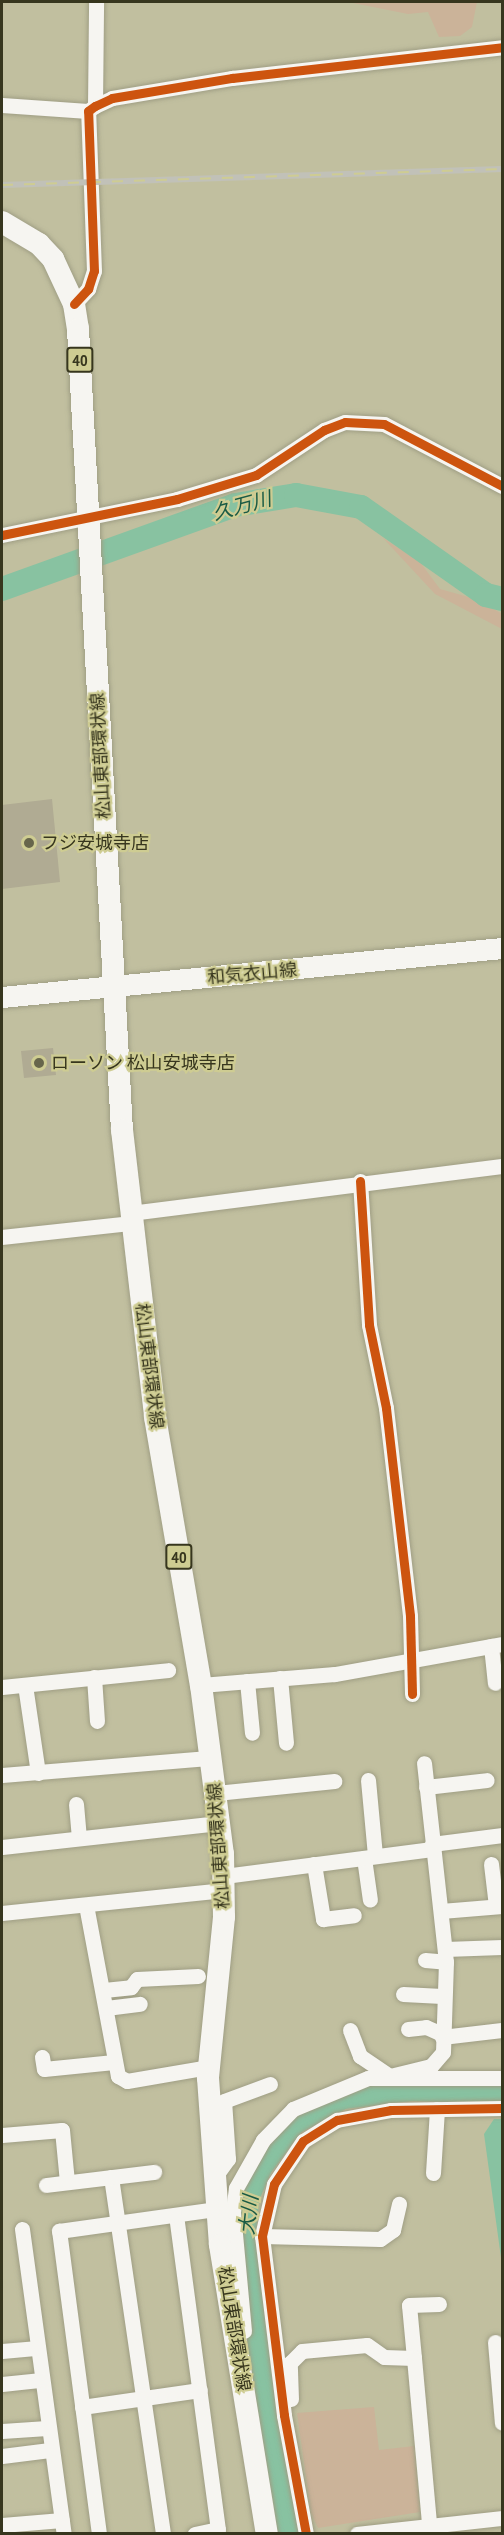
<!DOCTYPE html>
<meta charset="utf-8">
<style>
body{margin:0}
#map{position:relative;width:504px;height:2535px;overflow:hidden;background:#c1bf9f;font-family:"PT Sans Narrow","Noto Sans JP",sans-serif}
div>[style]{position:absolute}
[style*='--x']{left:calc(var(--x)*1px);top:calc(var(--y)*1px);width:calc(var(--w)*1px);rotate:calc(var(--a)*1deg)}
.green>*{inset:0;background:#cbb399}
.water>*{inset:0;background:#88c2a1}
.river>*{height:24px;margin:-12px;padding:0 12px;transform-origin:12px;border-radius:12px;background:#88c2a1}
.building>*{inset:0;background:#b0ab93}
.roads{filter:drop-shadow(0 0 2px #9f9e84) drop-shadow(0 0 2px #9f9e84)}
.minor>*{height:15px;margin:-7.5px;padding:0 7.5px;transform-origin:7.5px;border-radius:7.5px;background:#f6f5f1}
.secondary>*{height:21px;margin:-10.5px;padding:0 10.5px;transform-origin:10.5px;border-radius:10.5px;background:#f6f5f1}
.primary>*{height:22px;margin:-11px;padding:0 11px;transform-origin:11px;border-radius:11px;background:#f6f5f1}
.rail>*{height:6px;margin-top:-3px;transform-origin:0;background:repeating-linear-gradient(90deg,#cecc92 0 11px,#c1c1b8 0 22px);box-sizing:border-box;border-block:2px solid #c1c1b8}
.cycleway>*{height:9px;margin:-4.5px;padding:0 4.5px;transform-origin:4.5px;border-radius:4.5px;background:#cd540f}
.dots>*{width:16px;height:16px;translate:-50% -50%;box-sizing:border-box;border:3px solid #cecc92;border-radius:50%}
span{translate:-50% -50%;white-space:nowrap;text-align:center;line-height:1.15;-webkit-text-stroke:4.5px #cecc92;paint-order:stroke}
.shield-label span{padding:2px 4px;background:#cecc92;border:2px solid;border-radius:4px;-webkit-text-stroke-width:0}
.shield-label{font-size:16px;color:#37361e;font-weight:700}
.street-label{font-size:18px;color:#37361e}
.poi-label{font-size:18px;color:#37361e}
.left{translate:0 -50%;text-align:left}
.water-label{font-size:20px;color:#195a44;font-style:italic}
.frame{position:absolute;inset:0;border:3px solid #37361e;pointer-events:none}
</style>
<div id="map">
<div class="green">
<i style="clip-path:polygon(348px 2px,477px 2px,472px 27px,460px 36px,439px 37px,428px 12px,408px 14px)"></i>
<i style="clip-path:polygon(383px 538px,420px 562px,440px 589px,479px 600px,502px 614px,502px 629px,435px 594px)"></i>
<i style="clip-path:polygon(374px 2407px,379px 2450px,414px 2446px,420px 2512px,318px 2528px,311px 2513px,297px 2413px)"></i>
</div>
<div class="water">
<i style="clip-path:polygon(494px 2119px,502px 2119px,502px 2265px,484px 2134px)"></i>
</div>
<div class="river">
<i style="--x:2;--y:589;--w:248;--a:-19.8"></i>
<i style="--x:235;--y:505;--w:62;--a:-9.3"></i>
<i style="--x:296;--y:495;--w:66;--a:10.5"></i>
<i style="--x:361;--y:507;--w:153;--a:35.1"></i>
<i style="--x:486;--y:595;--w:16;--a:14"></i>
<i style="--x:287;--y:2534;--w:304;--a:-98.1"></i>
<i style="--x:244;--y:2233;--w:37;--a:-84"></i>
<i style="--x:248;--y:2196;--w:33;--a:-67"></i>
<i style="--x:261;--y:2166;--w:54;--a:-53.3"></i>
<i style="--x:293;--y:2123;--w:56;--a:-27.5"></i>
<i style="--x:343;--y:2097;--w:69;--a:-6.6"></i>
<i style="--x:412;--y:2089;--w:90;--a:1.9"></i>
</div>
<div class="building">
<i style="clip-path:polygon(52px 799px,60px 882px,2px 889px,2px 805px)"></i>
<i style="clip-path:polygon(53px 1048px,56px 1075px,24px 1078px,21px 1051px)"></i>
</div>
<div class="roads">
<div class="minor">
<i style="--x:2;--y:105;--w:86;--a:4"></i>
<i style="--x:95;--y:106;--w:104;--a:-89.4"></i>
<i style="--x:74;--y:304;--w:21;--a:-47"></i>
<i style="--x:88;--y:289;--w:19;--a:-72"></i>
<i style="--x:94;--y:271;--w:160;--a:-92.1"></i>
<i style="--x:88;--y:111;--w:9;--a:-36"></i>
<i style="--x:95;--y:106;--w:19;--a:-25"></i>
<i style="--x:112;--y:98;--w:122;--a:-9.5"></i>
<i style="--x:232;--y:78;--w:272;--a:-6.5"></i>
<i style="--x:2;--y:535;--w:179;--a:-11.6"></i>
<i style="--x:177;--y:499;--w:83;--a:-16.9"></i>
<i style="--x:256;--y:475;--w:82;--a:-33.5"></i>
<i style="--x:324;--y:430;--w:22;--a:-21"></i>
<i style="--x:345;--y:422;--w:39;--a:3"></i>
<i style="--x:384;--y:424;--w:133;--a:27.7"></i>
<i style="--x:360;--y:1181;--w:144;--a:86.4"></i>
<i style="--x:369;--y:1325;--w:85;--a:78.4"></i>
<i style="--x:386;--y:1408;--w:209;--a:83.4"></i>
<i style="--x:410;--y:1616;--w:78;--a:88.5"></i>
<i style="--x:130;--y:1213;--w:375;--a:-7.2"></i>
<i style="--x:2;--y:1237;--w:130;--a:-6.2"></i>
<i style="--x:491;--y:1646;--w:37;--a:84"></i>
<i style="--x:94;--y:1677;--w:44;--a:86.1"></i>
<i style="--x:280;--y:1678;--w:65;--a:84.7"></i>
<i style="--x:247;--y:1681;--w:52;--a:84.5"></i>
<i style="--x:25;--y:1685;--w:89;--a:81.6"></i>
<i style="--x:201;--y:1685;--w:134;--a:-4.7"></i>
<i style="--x:335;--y:1674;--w:170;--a:-10.2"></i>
<i style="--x:2;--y:1687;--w:167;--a:-5.8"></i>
<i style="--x:2;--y:1775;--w:210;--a:-4.7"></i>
<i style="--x:368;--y:1780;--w:76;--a:84.7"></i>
<i style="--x:426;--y:1787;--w:61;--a:-6.5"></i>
<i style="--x:216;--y:1793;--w:119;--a:-5.8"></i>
<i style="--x:76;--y:1804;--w:34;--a:85"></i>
<i style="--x:432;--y:1844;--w:71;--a:-7.3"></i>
<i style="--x:2;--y:1847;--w:218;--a:-6.3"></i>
<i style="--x:364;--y:1858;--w:42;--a:81.9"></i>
<i style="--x:314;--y:1864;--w:56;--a:80.7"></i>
<i style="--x:323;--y:1919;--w:31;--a:-7"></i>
<i style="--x:491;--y:1864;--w:42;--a:83.2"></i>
<i style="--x:224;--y:1876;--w:210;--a:-7.4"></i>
<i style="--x:86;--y:1905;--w:174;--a:79.4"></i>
<i style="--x:118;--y:2076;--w:10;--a:29"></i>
<i style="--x:127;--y:2081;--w:82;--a:-9.8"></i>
<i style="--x:441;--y:1911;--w:61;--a:-4.7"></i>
<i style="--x:2;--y:1913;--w:223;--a:-5.9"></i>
<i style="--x:445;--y:1949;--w:57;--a:-2"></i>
<i style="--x:425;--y:1960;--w:21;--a:5"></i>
<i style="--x:104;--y:1990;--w:27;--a:-6"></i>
<i style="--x:131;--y:1987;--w:10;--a:-53"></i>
<i style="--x:137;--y:1979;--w:61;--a:-2.8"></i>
<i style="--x:403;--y:1994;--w:39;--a:3"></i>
<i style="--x:106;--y:2008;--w:34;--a:-7"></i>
<i style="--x:408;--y:2029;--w:18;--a:-6"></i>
<i style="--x:426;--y:2027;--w:17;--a:24"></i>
<i style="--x:350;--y:2030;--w:28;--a:69"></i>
<i style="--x:360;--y:2056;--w:36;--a:34"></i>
<i style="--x:390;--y:2076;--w:42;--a:-13.7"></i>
<i style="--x:431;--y:2066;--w:18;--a:-49"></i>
<i style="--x:443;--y:2052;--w:90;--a:-88.1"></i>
<i style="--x:446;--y:1962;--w:200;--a:-96.3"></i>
<i style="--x:442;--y:2037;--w:60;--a:-6.7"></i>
<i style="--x:42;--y:2057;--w:12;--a:81"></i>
<i style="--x:44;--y:2069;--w:70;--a:-5.7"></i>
<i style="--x:2;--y:2135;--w:60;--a:-4.8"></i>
<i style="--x:62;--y:2130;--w:52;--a:84.5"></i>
<i style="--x:433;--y:2173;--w:64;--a:-86.4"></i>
<i style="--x:111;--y:2177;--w:361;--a:81.7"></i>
<i style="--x:214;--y:2178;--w:24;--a:-54"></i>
<i style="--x:228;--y:2159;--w:58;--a:-93.9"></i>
<i style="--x:224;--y:2101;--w:49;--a:-20.3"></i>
<i style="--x:46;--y:2185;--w:109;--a:-6.9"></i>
<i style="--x:176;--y:2215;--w:317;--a:82.4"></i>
<i style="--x:218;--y:2529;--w:24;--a:168"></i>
<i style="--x:22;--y:2229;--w:308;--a:82.2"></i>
<i style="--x:262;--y:2236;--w:118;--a:1.5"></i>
<i style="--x:380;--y:2239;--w:16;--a:-35"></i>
<i style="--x:393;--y:2230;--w:27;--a:-77"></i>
<i style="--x:244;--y:2331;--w:120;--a:-95.3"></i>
<i style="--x:233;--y:2212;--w:24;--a:-83"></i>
<i style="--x:236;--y:2188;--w:55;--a:-60.6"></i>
<i style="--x:263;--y:2140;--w:43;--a:-45.9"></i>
<i style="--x:293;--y:2109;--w:81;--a:-22.5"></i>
<i style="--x:368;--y:2078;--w:134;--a:0"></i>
<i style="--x:495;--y:2342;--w:81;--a:85.1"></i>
<i style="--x:2;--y:2351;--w:33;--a:-5"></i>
<i style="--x:414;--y:2358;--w:53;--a:-95.4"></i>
<i style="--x:409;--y:2305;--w:30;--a:-2"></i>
<i style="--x:2;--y:2384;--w:37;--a:-6"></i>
<i style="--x:291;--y:2399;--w:36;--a:-92"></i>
<i style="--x:290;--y:2363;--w:17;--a:-45"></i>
<i style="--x:302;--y:2351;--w:65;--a:-5.3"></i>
<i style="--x:367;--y:2345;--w:21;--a:35"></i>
<i style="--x:384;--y:2357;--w:30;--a:2"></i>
<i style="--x:414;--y:2358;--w:177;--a:84.8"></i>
<i style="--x:82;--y:2407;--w:119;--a:-8.2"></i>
<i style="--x:2;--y:2431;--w:45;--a:-3.8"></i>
<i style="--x:2;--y:2456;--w:48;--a:-7.1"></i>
<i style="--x:2;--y:2525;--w:60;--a:-4.8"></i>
<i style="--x:99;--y:2534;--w:306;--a:-97.5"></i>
<i style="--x:59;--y:2231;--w:159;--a:-8"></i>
<i style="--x:306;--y:2534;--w:121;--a:-100.5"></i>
<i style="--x:284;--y:2415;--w:180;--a:-97"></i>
<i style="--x:262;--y:2236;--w:53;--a:-77"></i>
<i style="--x:274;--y:2184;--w:52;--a:-56"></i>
<i style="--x:303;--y:2141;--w:40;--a:-32"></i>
<i style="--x:337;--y:2120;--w:55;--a:-10.5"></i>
<i style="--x:391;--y:2110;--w:111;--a:-1"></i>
<i style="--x:357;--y:2534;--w:146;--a:-6.3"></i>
</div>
<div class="secondary">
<i style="--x:2;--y:997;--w:502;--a:-5.6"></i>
</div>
<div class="primary">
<i style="--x:2;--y:222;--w:43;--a:30.7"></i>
<i style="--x:39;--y:244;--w:21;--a:47"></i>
<i style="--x:53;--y:259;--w:50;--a:65"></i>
<i style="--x:74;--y:304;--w:25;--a:81"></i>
<i style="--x:78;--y:329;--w:802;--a:86.86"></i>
<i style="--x:122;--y:1130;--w:289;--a:83.4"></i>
<i style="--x:155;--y:1417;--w:272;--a:80.3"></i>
<i style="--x:201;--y:1685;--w:170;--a:82.6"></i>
<i style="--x:223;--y:1854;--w:63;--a:89.1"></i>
<i style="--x:224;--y:1917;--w:162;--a:95.7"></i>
<i style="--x:208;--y:2078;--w:167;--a:85.9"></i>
<i style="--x:220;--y:2245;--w:293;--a:80.8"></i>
</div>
</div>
<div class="rail">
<i style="--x:2;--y:185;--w:500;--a:-1.83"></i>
</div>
<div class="cycleway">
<i style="--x:74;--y:304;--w:21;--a:-47"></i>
<i style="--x:88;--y:289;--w:19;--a:-72"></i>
<i style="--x:94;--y:271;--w:160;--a:-92.1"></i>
<i style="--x:88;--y:111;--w:9;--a:-36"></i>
<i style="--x:95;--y:106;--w:19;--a:-25"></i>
<i style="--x:112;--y:98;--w:122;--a:-9.5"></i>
<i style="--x:232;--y:78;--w:272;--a:-6.5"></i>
<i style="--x:2;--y:535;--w:179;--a:-11.6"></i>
<i style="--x:177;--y:499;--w:83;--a:-16.9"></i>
<i style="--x:256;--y:475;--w:82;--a:-33.5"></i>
<i style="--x:324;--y:430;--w:22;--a:-21"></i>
<i style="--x:345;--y:422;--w:39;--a:3"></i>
<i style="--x:384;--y:424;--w:133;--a:27.7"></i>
<i style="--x:360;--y:1181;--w:144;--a:86.4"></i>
<i style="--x:369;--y:1325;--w:85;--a:78.4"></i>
<i style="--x:386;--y:1408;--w:209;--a:83.4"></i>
<i style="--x:410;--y:1616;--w:78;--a:88.5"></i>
<i style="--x:306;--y:2534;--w:121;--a:-100.5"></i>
<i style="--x:284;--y:2415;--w:180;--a:-97"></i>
<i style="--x:262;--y:2236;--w:53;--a:-77"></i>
<i style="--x:274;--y:2184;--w:52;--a:-56"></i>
<i style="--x:303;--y:2141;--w:40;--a:-32"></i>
<i style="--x:337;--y:2120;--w:55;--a:-10.5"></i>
<i style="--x:391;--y:2110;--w:111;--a:-1"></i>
</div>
<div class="dots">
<i style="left:29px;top:843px;background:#67664b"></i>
<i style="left:39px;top:1063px;background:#67664b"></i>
</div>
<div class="shield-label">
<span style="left:80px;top:360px">40</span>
<span style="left:179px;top:1557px">40</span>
</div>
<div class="street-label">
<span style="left:101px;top:756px;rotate:-93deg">松山東部環状線</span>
<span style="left:252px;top:974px;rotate:-5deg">和気衣山線</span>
<span style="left:149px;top:1366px;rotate:83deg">松山東部環状線</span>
<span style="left:219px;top:1846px;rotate:-94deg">松山東部環状線</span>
<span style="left:234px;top:2329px;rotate:81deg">松山東部環状線</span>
</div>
<div class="poi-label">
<span class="left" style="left:41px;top:843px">フジ安城寺店</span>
<span class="left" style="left:51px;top:1063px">ローソン 松山安城寺店</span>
</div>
<div class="water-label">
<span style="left:242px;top:506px;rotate:-15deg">久万川</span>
<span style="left:249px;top:2215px;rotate:-84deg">大川</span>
</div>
<div class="frame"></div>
</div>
